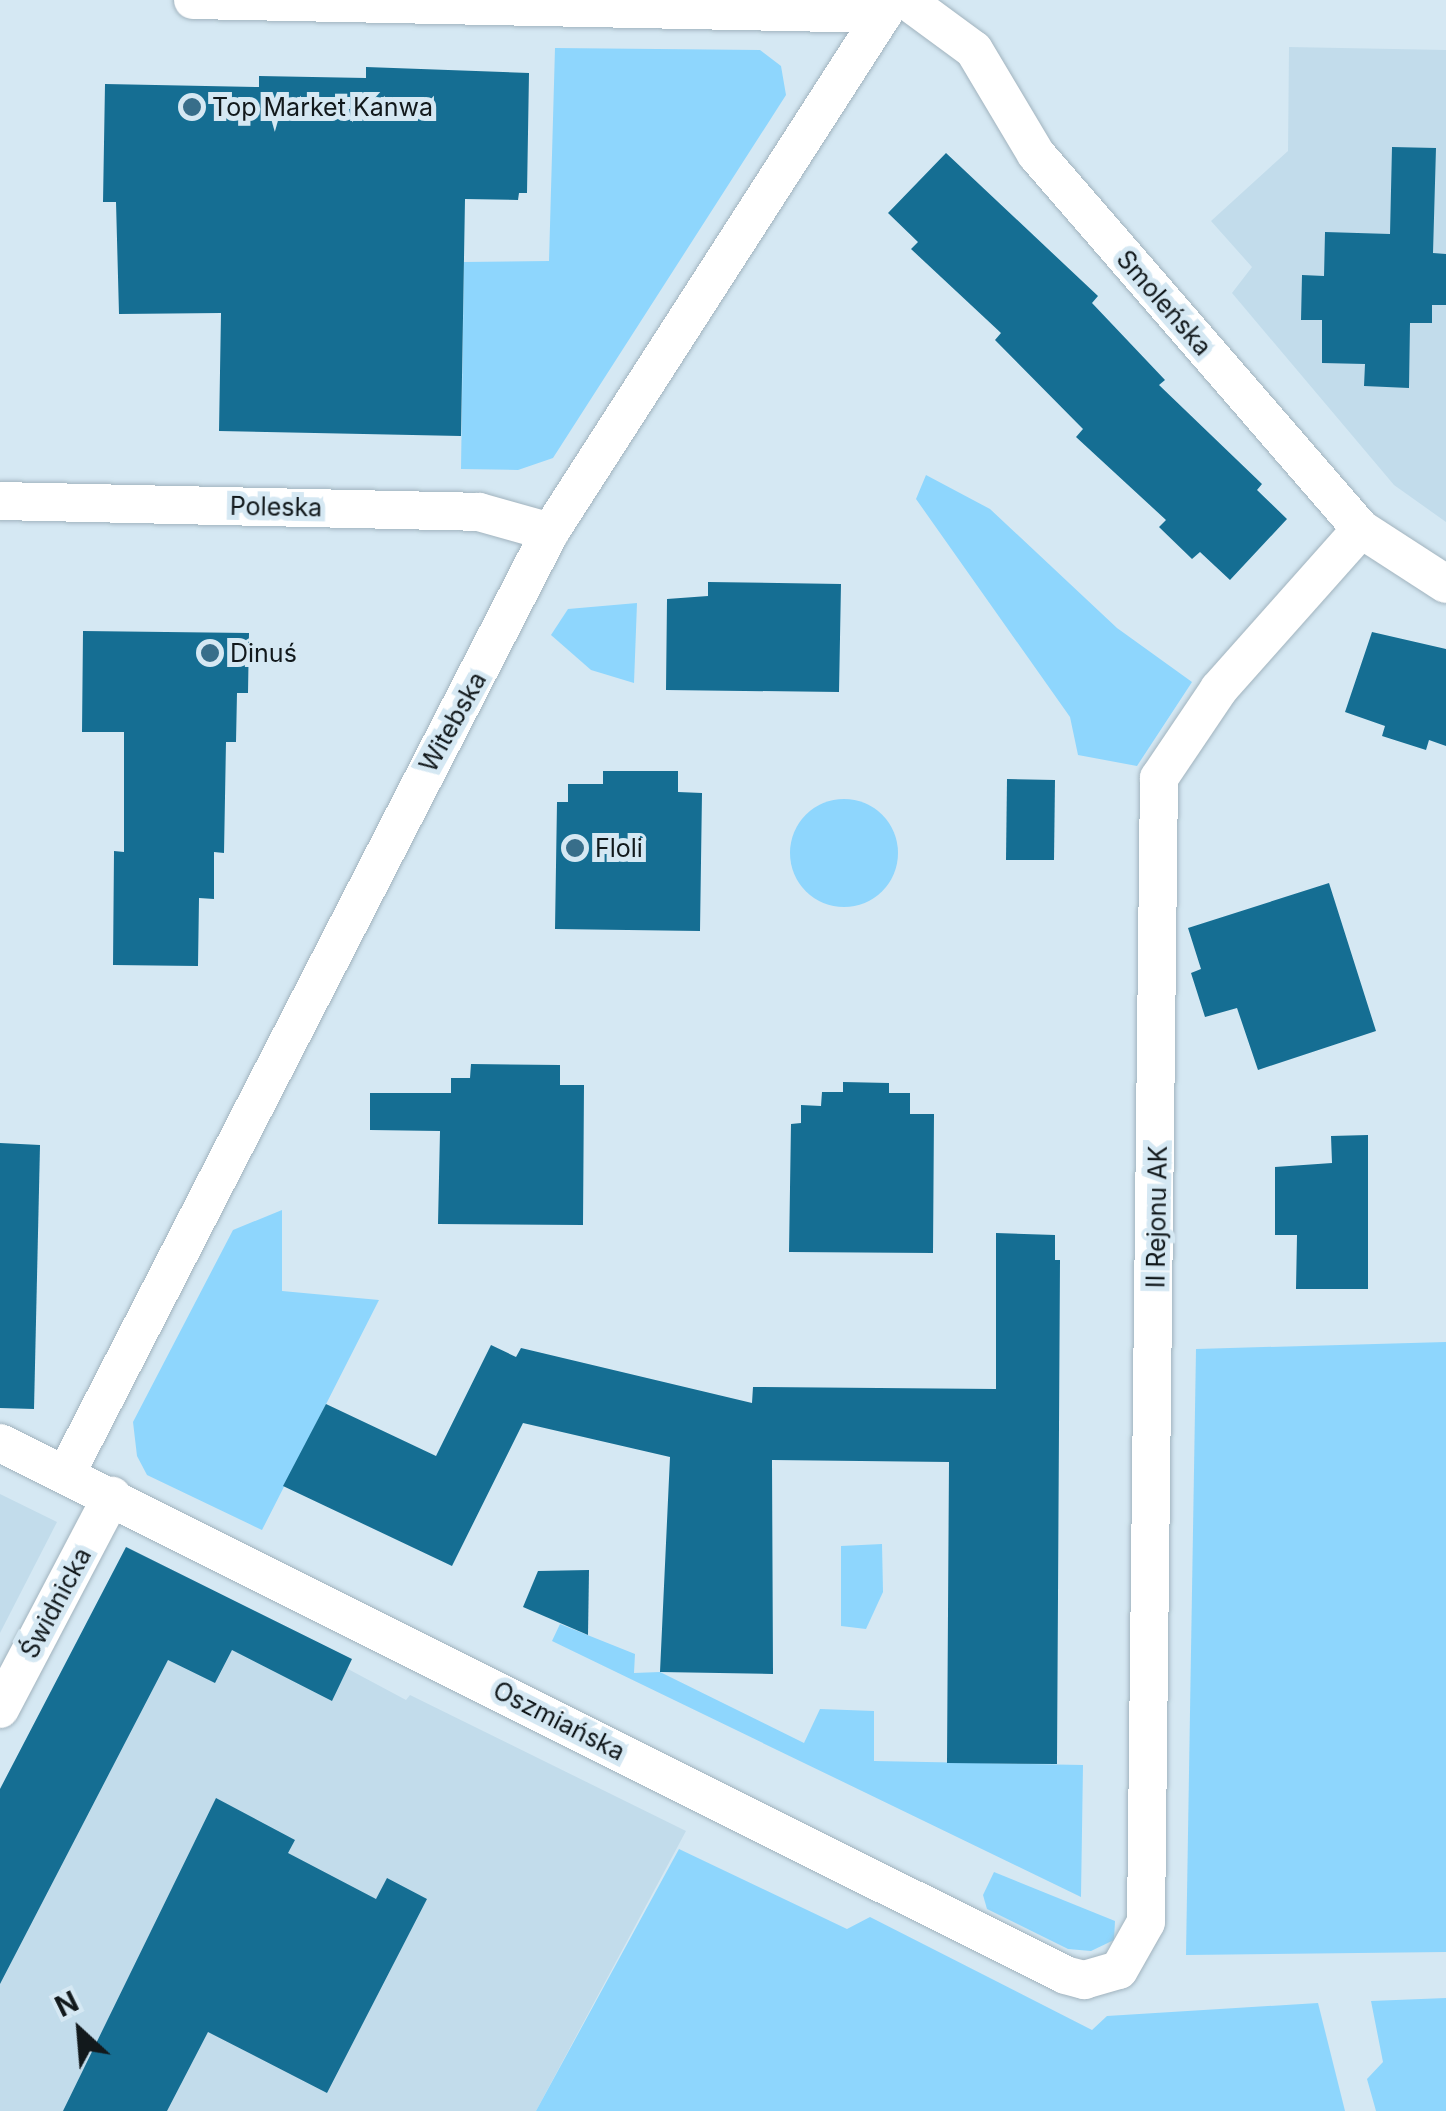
<!DOCTYPE html>
<meta charset="utf-8">
<style>
body{margin:0}
#map{position:relative;width:1446px;height:2111px;overflow:hidden;background:#d5e8f3;font-family:Inter,sans-serif}
div>[style]{position:absolute}
[style*='--x']{left:calc(var(--x)*1px);top:calc(var(--y)*1px);width:calc(var(--w)*1px);rotate:calc(var(--a)*1deg)}
.built>*{inset:0;background:#c2dceb}
.green>*{inset:0;background:#8ed6fd}
.round{border-radius:50%}
.building>*{inset:0;background:#156e93}
.roads{filter:drop-shadow(0 0 2px #a1b3be) drop-shadow(0 0 2px #a1b3be)}
.minor>*{height:38px;margin:-19px;padding:0 19px;transform-origin:19px;border-radius:19px;background:#fff}
.dots>*{width:28px;height:28px;translate:-50% -50%;box-sizing:border-box;border:5px solid #d5e8f3;border-radius:50%}
span{translate:-50% -50%;white-space:nowrap;text-align:center;line-height:1.15;-webkit-text-stroke:10px #d5e8f3;paint-order:stroke}
.poi-label{font-size:25px;color:#12191c}
.left{translate:0 -50%;text-align:left}
.street-label{font-size:25px;color:#12191c}
.north{position:absolute;left:30px;top:1981px;width:100px;height:100px;-webkit-text-stroke:8px #d5e8f3;paint-order:stroke;rotate:334deg;font-size:28px;font-weight:700;line-height:40px;text-align:center;color:#12191c}
.north::after{content:'';display:block;margin:auto;width:35px;height:45px;background:#12191c;clip-path:polygon(50% 0,100% 100%,50% 72%,0 100%)}
</style>
<div id="map">
<div class="built">
<i style="clip-path:polygon(1289px 47px,1446px 50px,1446px 522px,1394px 485px,1232px 293px,1252px 267px,1211px 221px,1288px 151px)"></i>
<i style="clip-path:polygon(0 1494px,57px 1522px,0 1633px)"></i>
<i style="clip-path:polygon(127px 1547px,349px 1658px,348px 1669px,406px 1700px,410px 1695px,686px 1831px,536px 2111px,0 2111px,0 1789px)"></i>
</div>
<div class="green">
<i style="clip-path:polygon(555px 48px,760px 50px,781px 66px,786px 95px,553px 458px,518px 470px,461px 469px,464px 262px,549px 261px)"></i>
<i style="clip-path:polygon(926px 475px,990px 509px,1117px 628px,1192px 682px,1137px 766px,1078px 755px,1070px 717px,916px 499px)"></i>
<i style="clip-path:polygon(637px 603px,634px 683px,591px 670px,551px 635px,568px 609px)"></i>
<i class="round" style="left:790px;top:799px;width:108px;height:108px"></i>
<i style="clip-path:polygon(282px 1210px,282px 1291px,379px 1300px,262px 1530px,147px 1475px,137px 1456px,133px 1422px,233px 1230px)"></i>
<i style="clip-path:polygon(1446px 1342px,1446px 1952px,1186px 1955px,1196px 1349px)"></i>
<i style="clip-path:polygon(882px 1544px,883px 1592px,866px 1629px,841px 1626px,841px 1546px)"></i>
<i style="clip-path:polygon(560px 1624px,635px 1654px,634px 1673px,660px 1672px,804px 1743px,820px 1709px,874px 1711px,874px 1761px,1083px 1765px,1081px 1897px,552px 1641px)"></i>
<i style="clip-path:polygon(679px 1849px,847px 1929px,870px 1917px,1092px 2030px,1107px 2016px,1318px 2003px,1345px 2111px,536px 2111px)"></i>
<i style="clip-path:polygon(994px 1872px,1115px 1921px,1114px 1940px,1091px 1951px,1068px 1949px,987px 1909px,983px 1895px)"></i>
<i style="clip-path:polygon(1446px 1998px,1446px 2111px,1376px 2111px,1367px 2079px,1383px 2062px,1371px 2001px)"></i>
</div>
<div class="building">
<i style="clip-path:polygon(366px 67px,529px 73px,527px 193px,519px 193px,518px 200px,465px 199px,461px 436px,219px 431px,221px 313px,119px 314px,116px 202px,103px 202px,105px 84px,259px 87px,259px 76px,366px 78px)"></i>
<i style="clip-path:polygon(1392px 147px,1436px 148px,1433px 253px,1446px 254px,1446px 305px,1432px 305px,1432px 323px,1410px 323px,1409px 388px,1364px 386px,1365px 364px,1322px 363px,1322px 320px,1301px 320px,1302px 275px,1324px 276px,1325px 232px,1390px 234px)"></i>
<i style="clip-path:polygon(946px 153px,1098px 296px,1092px 303px,1165px 380px,1159px 385px,1262px 484px,1257px 490px,1287px 519px,1230px 580px,1200px 552px,1192px 559px,1159px 527px,1166px 520px,1076px 437px,1083px 429px,995px 340px,1001px 333px,911px 249px,918px 242px,888px 213px)"></i>
<i style="clip-path:polygon(708px 582px,841px 584px,839px 692px,666px 690px,667px 599px,708px 596px)"></i>
<i style="clip-path:polygon(83px 631px,249px 633px,248px 693px,237px 693px,236px 742px,226px 742px,224px 853px,214px 852px,214px 899px,199px 898px,198px 966px,113px 965px,114px 851px,124px 852px,124px 732px,82px 732px)"></i>
<i style="clip-path:polygon(1372px 632px,1446px 649px,1446px 746px,1429px 740px,1426px 750px,1382px 736px,1385px 726px,1345px 712px)"></i>
<i style="clip-path:polygon(603px 771px,678px 771px,678px 792px,702px 793px,700px 931px,555px 929px,557px 802px,568px 802px,568px 784px,603px 784px)"></i>
<i style="clip-path:polygon(1007px 779px,1055px 780px,1054px 860px,1006px 860px)"></i>
<i style="clip-path:polygon(1329px 883px,1376px 1031px,1258px 1070px,1237px 1008px,1205px 1017px,1191px 973px,1201px 969px,1188px 928px)"></i>
<i style="clip-path:polygon(471px 1064px,560px 1065px,560px 1085px,584px 1085px,583px 1225px,438px 1224px,440px 1131px,370px 1130px,370px 1093px,451px 1093px,451px 1078px,470px 1078px)"></i>
<i style="clip-path:polygon(843px 1082px,889px 1083px,889px 1093px,910px 1093px,910px 1114px,934px 1114px,933px 1253px,789px 1252px,791px 1124px,801px 1123px,801px 1105px,821px 1106px,822px 1092px,843px 1092px)"></i>
<i style="clip-path:polygon(1368px 1135px,1368px 1289px,1296px 1289px,1297px 1235px,1275px 1235px,1275px 1167px,1332px 1163px,1331px 1136px)"></i>
<i style="clip-path:polygon(0 1143px,40px 1145px,34px 1409px,0 1408px)"></i>
<i style="clip-path:polygon(996px 1233px,1055px 1235px,1055px 1260px,1060px 1260px,1057px 1764px,947px 1763px,949px 1462px,772px 1460px,773px 1674px,660px 1672px,670px 1457px,523px 1423px,452px 1566px,283px 1486px,326px 1404px,436px 1456px,491px 1345px,516px 1357px,521px 1348px,752px 1403px,753px 1387px,996px 1389px)"></i>
<i style="clip-path:polygon(126px 1547px,352px 1659px,332px 1701px,232px 1650px,215px 1683px,168px 1660px,0 1984px,0 1789px)"></i>
<i style="clip-path:polygon(589px 1570px,588px 1635px,523px 1607px,538px 1571px)"></i>
<i style="clip-path:polygon(216px 1798px,295px 1840px,288px 1853px,376px 1899px,387px 1878px,427px 1899px,327px 2093px,208px 2032px,167px 2111px,63px 2111px)"></i>
</div>
<div class="roads">
<div class="minor">
<i style="--x:193;--y:0;--w:690;--a:1.16"></i>
<i style="--x:906;--y:0;--w:84;--a:36.3"></i>
<i style="--x:974;--y:50;--w:121;--a:59.2"></i>
<i style="--x:1036;--y:154;--w:496;--a:49.1"></i>
<i style="--x:1361;--y:529;--w:101;--a:32.9"></i>
<i style="--x:0;--y:501;--w:479;--a:1.3"></i>
<i style="--x:479;--y:512;--w:74;--a:15.7"></i>
<i style="--x:0;--y:1443;--w:1190;--a:26.54"></i>
<i style="--x:1065;--y:1975;--w:20;--a:15"></i>
<i style="--x:1084;--y:1980;--w:36;--a:-16"></i>
<i style="--x:1119;--y:1970;--w:55;--a:-60.6"></i>
<i style="--x:1146;--y:1922;--w:1144;--a:-89.35"></i>
<i style="--x:1159;--y:778;--w:107;--a:-56"></i>
<i style="--x:1219;--y:689;--w:214;--a:-48.4"></i>
<i style="--x:66;--y:1474;--w:1059;--a:-62.81"></i>
<i style="--x:550;--y:532;--w:632;--a:-57.26"></i>
<i style="--x:0;--y:1709;--w:241;--a:-62.3"></i>
</div>
</div>
<div class="dots">
<i style="left:192px;top:107px;background:#386e8a"></i>
<i style="left:210px;top:653px;background:#386e8a"></i>
<i style="left:575px;top:848px;background:#386e8a"></i>
</div>
<div class="poi-label">
<span class="left" style="left:212px;top:107px">Top Market Kanwa</span>
<span class="left" style="left:230px;top:653px">Dinuś</span>
<span class="left" style="left:595px;top:848px">Floli</span>
</div>
<div class="street-label">
<span style="left:1164px;top:303px;rotate:49deg">Smoleńska</span>
<span style="left:276px;top:507px;rotate:1deg">Poleska</span>
<span style="left:453px;top:722px;rotate:-61deg">Witebska</span>
<span style="left:1157px;top:1217px;rotate:-89deg">II Rejonu AK</span>
<span style="left:56px;top:1603px;rotate:-62deg">Świdnicka</span>
<span style="left:559px;top:1721px;rotate:27deg">Oszmiańska</span>
</div>
<div class="north">N</div>
</div>
